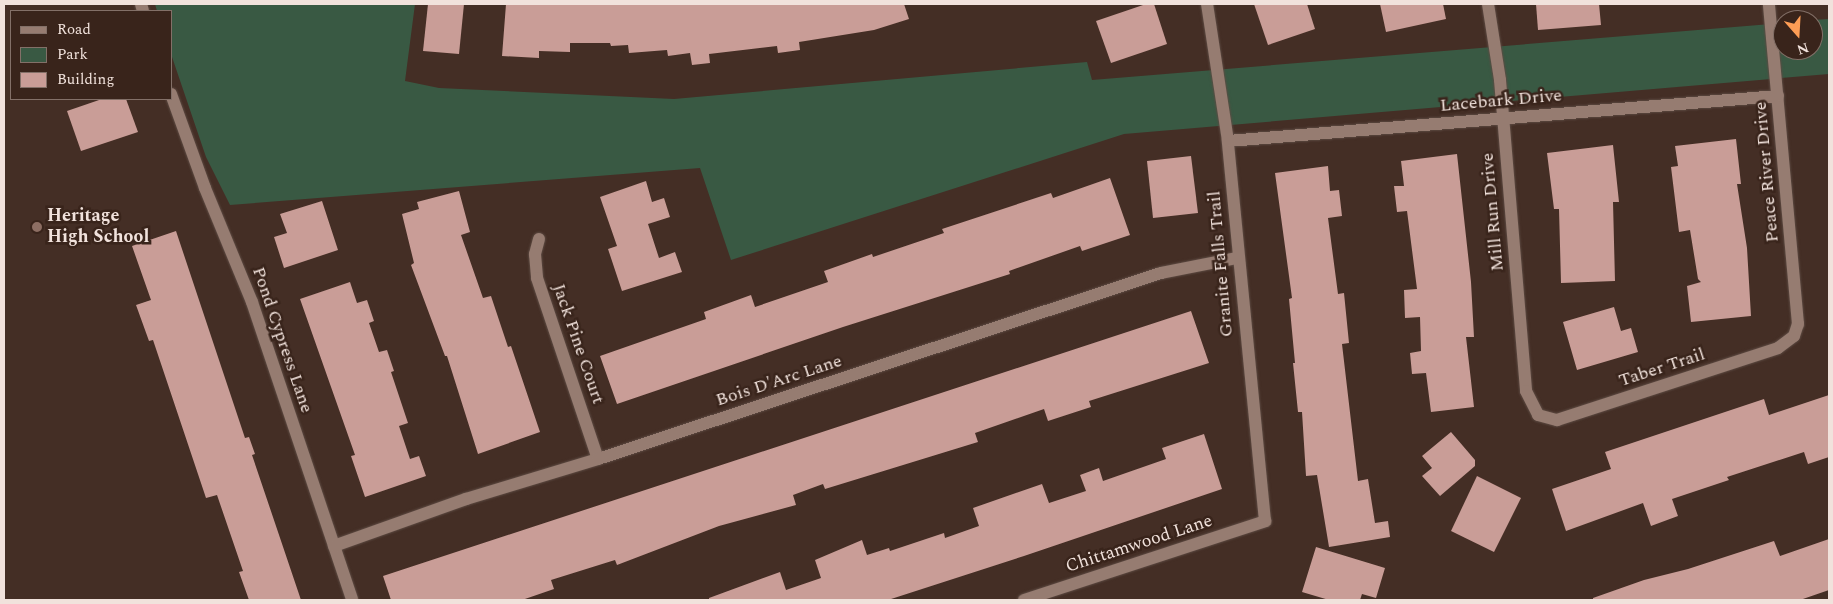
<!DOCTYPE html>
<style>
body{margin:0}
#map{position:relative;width:1833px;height:604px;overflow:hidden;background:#442e25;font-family:Spectral,serif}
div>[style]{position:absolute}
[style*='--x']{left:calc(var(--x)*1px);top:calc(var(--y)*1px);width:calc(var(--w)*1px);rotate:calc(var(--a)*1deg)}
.green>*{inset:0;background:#395943}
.building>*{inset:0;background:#c99d97}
.roads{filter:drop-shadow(0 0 1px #5d4b43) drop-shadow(0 0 1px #5d4b43)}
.street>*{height:12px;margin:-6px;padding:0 6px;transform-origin:6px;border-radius:6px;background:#967c71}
.dots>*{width:14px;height:14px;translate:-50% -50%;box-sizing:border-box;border:2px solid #39241b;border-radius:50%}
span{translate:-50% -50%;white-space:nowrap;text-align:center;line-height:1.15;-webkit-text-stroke:5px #39241b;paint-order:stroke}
.street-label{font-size:18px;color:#f1e2dc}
.poi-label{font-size:18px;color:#f1e2dc;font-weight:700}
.left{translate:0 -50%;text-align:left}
.frame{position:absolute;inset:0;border:5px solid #f1e2dc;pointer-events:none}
.legend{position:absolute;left:10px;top:10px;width:162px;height:90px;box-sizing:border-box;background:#39241b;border:1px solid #837068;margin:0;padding:6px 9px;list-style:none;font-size:15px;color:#f1e2dc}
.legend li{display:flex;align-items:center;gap:10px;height:25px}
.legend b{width:25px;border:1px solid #837068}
.north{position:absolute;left:1773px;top:10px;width:50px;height:50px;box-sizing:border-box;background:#39241b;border:1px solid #837068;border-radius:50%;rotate:161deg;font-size:14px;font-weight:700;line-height:20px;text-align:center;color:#f1e2dc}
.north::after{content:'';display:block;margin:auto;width:18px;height:22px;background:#fd9d55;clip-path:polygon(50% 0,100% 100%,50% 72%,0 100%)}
</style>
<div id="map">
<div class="green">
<i style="clip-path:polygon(155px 4px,415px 4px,405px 81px,439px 88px,674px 99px,1087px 62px,1092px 80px,1783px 23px,1783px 50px,1813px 50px,1813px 20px,1829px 19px,1829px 74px,1124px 134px,731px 260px,700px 168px,230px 205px,206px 157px,171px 54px,171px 11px,157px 11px)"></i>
</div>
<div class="building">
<i style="clip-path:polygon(428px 4px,464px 4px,459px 54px,423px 51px)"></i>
<i style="clip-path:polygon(506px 4px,904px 4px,909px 19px,874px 30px,799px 42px,800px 50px,778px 53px,777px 46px,709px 54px,710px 63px,692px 65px,690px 53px,668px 56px,667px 50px,629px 53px,628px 45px,611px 46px,610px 43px,570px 43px,570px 52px,539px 51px,539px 58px,502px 56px)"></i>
<i style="clip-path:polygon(1146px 4px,1154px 4px,1167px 44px,1111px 63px,1096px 21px)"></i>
<i style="clip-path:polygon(1254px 4px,1307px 4px,1315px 29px,1268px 45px)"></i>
<i style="clip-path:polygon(1380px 4px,1443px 4px,1446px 19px,1386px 32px)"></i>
<i style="clip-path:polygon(1536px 4px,1599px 4px,1601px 25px,1538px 30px)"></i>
<i style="clip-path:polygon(102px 99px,126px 99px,138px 132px,81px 151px,67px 111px)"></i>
<i style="clip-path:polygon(1736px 139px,1741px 184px,1737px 184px,1747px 248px,1751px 316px,1691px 322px,1687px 286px,1701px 282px,1698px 279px,1690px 230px,1679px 232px,1671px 167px,1678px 166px,1675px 146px)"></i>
<i style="clip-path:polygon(1613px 145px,1619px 202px,1613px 202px,1615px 281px,1561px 283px,1559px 209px,1554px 209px,1547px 153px)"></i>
<i style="clip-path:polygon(1457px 154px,1471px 282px,1474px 337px,1466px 337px,1474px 407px,1431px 412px,1426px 373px,1412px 374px,1410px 353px,1421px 351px,1420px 317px,1405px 318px,1404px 290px,1417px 289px,1407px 211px,1397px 212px,1394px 186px,1404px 186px,1401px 161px)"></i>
<i style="clip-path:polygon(1191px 156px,1198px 213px,1153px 218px,1147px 161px)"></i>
<i style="clip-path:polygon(1328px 166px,1330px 191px,1339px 190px,1342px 216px,1328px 218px,1338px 294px,1344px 293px,1349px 343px,1342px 344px,1358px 481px,1368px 479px,1375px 523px,1388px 521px,1390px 537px,1329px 547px,1317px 475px,1306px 476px,1302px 412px,1298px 412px,1293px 363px,1295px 363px,1289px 299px,1292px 298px,1275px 173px)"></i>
<i style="clip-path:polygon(1110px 178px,1130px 235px,1082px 251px,1080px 246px,1009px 271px,1010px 274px,843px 327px,617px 404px,600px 356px,706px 319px,704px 312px,751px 295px,755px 307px,828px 282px,824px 271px,872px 254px,873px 257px,944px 233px,942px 229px,1051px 193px,1053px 198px)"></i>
<i style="clip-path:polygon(646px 181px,652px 202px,664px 198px,670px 217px,648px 224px,659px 258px,675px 252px,682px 272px,622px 291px,608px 249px,617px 246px,600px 197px)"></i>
<i style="clip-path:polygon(459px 191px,470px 232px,461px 235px,483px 298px,491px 296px,508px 347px,511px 346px,540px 432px,478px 454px,447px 356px,445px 356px,411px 265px,414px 263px,402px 214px,419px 209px,417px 202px)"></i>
<i style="clip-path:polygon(322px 201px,338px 250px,284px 268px,274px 237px,287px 233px,280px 214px)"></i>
<i style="clip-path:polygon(176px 231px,245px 438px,249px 437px,255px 454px,252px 455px,301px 600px,249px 600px,239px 572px,243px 571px,217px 495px,206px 498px,153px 340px,149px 341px,136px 305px,151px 300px,132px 246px)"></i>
<i style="clip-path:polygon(350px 282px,357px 303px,367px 300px,374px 321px,369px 323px,379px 352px,387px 350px,394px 371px,391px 372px,408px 423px,399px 426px,410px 459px,419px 456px,426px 476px,365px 497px,351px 456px,355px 455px,300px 299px)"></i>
<i style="clip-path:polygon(1614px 307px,1621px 331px,1631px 328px,1638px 352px,1577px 370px,1563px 322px)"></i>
<i style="clip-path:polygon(1191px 311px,1209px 363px,1089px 401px,1091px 407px,1048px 421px,1044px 409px,975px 433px,978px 442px,825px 489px,823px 484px,793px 495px,796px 505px,719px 526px,617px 565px,615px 560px,551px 580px,554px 589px,522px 600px,391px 600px,383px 576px)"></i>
<i style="clip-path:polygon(1829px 395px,1829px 457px,1808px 464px,1804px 452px,1727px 477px,1729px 480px,1672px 499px,1678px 516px,1651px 526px,1643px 503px,1566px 531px,1552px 489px,1611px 469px,1605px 452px,1764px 399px,1769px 415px)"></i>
<i style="clip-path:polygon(1451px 432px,1475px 460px,1475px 466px,1440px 496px,1422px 476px,1432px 468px,1422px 456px)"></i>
<i style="clip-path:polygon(1204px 434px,1222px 489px,1024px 556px,888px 600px,709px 600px,709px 598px,780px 572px,786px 590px,821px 578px,815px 560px,862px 540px,867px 555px,889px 548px,890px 551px,944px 533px,945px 538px,979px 526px,973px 508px,1042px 484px,1049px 503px,1086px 491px,1080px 475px,1099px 468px,1103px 481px,1166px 459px,1162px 448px)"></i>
<i style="clip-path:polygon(1477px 476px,1521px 498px,1494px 552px,1451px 531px)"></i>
<i style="clip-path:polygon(1829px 539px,1829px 590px,1800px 600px,1593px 600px,1593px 598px,1644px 580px,1688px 569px,1774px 541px,1780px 556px)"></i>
<i style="clip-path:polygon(1316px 547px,1385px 568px,1376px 598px,1362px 594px,1360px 600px,1329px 600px,1302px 592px)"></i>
</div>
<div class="roads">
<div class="street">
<i style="--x:141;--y:4;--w:7;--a:74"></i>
<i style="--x:1488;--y:4;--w:77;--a:81"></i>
<i style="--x:1500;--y:80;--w:312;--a:85.2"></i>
<i style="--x:1526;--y:391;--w:27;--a:63"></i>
<i style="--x:1538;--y:415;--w:20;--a:15"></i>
<i style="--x:1557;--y:420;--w:232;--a:-18"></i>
<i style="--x:1778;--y:348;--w:20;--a:-37"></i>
<i style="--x:1794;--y:336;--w:13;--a:-72"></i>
<i style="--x:1798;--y:324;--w:321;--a:-95.2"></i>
<i style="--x:171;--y:94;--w:100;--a:70.1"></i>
<i style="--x:205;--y:188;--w:123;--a:67.6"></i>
<i style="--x:252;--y:302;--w:314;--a:71.4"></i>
<i style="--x:1228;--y:141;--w:552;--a:-4.68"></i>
<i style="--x:539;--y:239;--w:16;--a:105"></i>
<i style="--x:535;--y:254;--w:24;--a:85"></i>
<i style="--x:537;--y:278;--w:191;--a:71.4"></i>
<i style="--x:334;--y:546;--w:140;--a:-19.6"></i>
<i style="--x:466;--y:499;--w:138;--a:-16.9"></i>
<i style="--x:598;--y:459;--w:593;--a:-18.28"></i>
<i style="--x:1161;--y:273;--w:77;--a:-11.2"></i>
<i style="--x:1024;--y:600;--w:254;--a:-18.1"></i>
<i style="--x:1265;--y:521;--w:382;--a:-95.6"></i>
<i style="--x:1228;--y:141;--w:139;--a:-98.7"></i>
</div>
</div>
<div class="dots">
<i style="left:37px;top:227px;background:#8d6e63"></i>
</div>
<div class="street-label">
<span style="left:1501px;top:101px;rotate:-5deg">Lacebark Drive</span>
<span style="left:1767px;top:172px;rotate:-95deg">Peace River Drive</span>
<span style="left:1493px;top:212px;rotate:-95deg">Mill Run Drive</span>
<span style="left:1221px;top:264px;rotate:-95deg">Granite Falls Trail</span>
<span style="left:282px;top:340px;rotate:71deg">Pond Cypress Lane</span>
<span style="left:578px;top:344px;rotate:71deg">Jack Pine Court</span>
<span style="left:1662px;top:368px;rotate:-18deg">Taber Trail</span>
<span style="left:779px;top:381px;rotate:-18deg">Bois D'Arc Lane</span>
<span style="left:1139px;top:544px;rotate:-18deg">Chittamwood Lane</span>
</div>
<div class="poi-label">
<span class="left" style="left:47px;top:227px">Heritage<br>High School</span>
</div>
<div class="frame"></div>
<ul class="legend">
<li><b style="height:6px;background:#967c71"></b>Road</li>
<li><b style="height:14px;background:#395943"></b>Park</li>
<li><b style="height:14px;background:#c99d97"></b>Building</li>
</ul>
<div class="north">N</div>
</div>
